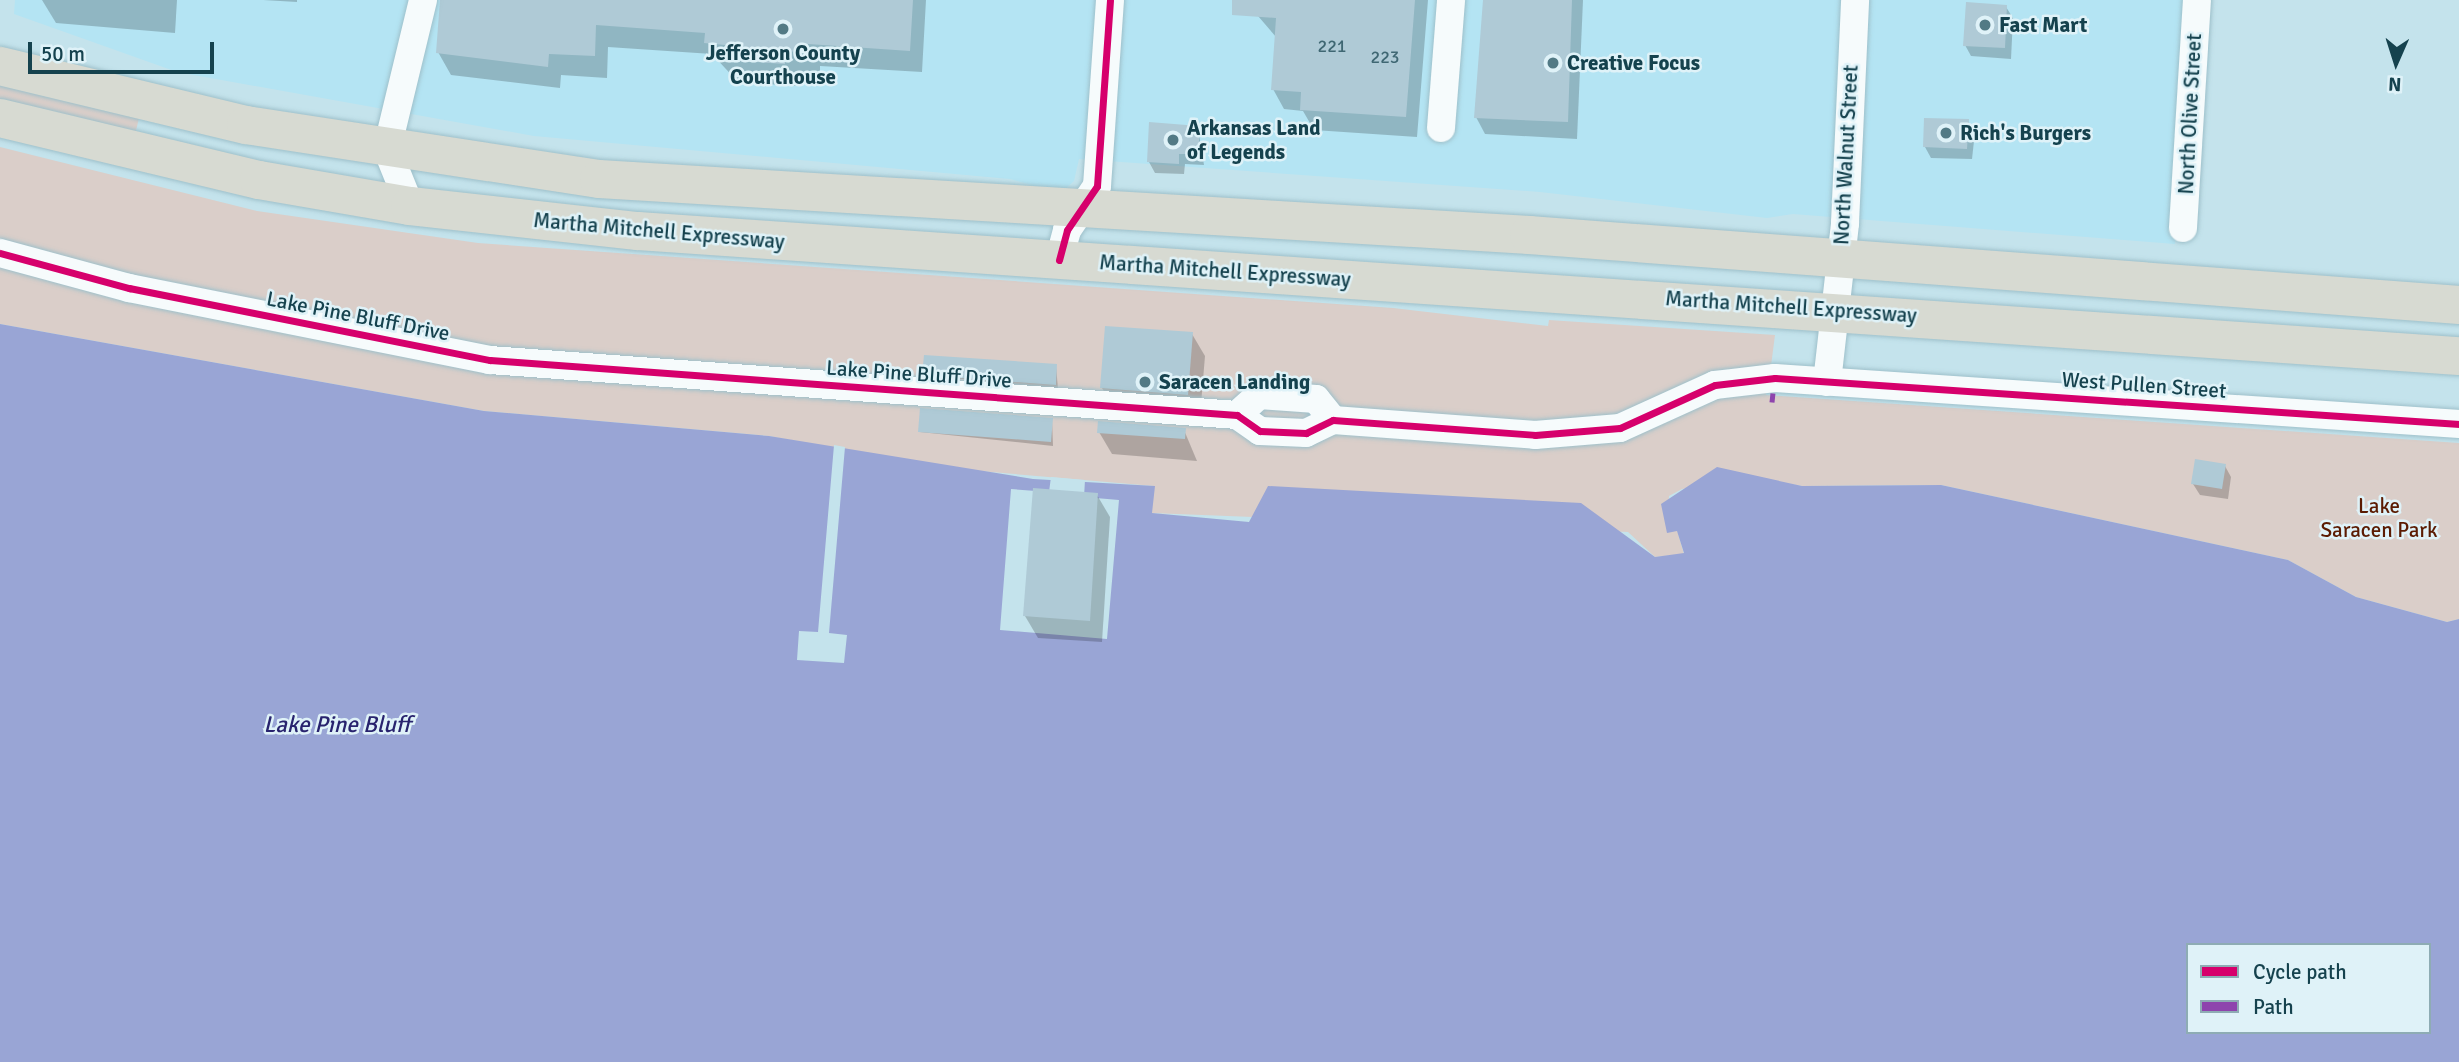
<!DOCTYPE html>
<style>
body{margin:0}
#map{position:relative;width:2459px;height:1062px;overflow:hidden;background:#c4e3ec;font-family:Signika,sans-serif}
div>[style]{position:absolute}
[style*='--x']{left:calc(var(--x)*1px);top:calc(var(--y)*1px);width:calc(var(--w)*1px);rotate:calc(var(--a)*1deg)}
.built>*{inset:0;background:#b4e4f3}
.green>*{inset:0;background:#dacec9}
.water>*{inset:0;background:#99a5d5}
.pier>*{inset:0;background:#c4e3ec}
.shadow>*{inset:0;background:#0003}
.building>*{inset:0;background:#afcad6}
.roads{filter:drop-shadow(0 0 2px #9ec0ca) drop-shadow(0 0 2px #9ec0ca)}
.minor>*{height:28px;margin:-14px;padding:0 14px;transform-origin:14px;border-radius:14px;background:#f6fbfc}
.highway>*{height:38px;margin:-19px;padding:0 19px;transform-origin:19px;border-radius:19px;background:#d7dad2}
.quiet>*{height:5px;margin-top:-2.5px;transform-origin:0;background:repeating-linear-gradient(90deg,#8e44ad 0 10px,transparent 0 15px)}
.cycleway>*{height:7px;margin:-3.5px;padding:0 3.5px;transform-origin:3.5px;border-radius:3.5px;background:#d6006c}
.dots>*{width:19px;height:19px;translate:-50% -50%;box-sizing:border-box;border:4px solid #dff2f8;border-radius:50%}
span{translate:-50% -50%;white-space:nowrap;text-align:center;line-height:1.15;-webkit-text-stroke:5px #dff2f8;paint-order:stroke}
.number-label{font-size:18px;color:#3f6773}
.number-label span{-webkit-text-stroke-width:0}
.poi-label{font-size:21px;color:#15424e;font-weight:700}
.left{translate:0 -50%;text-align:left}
.street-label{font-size:21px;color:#15424e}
.park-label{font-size:21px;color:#5b1b02}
.water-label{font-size:23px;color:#28236e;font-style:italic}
.legend{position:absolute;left:2186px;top:943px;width:245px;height:91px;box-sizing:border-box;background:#dff2f8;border:2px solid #8eacb4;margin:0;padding:9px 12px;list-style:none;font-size:21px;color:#15424e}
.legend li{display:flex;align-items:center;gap:14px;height:35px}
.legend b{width:35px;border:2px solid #8eacb4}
.north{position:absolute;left:2361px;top:28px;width:70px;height:70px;-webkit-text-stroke:5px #dff2f8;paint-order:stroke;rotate:183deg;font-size:19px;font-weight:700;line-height:28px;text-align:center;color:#15424e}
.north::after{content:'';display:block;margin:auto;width:24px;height:32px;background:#15424e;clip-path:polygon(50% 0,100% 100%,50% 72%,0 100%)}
.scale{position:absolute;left:28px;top:42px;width:186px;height:32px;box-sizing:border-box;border:4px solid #15424e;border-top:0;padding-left:9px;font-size:21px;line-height:24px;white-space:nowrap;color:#15424e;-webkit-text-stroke:5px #dff2f8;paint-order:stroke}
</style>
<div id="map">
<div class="built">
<i style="clip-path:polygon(15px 0,2188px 0,2175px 244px,1793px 214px,1767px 218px,1540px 192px,1079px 159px,1074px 181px,1061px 193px,1010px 179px,534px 136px,177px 72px,14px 14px)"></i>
</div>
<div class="green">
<i style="clip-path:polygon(0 82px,139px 118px,134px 139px,0 105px)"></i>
<i style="clip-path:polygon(0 147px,257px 211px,478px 243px,1393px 308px,1548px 326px,1549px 320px,1775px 335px,1771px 366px,1764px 367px,1766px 395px,2459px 443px,2459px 619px,2447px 622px,2356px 597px,2288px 560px,1941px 485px,1802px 486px,1763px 479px,1682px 489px,1669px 496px,1667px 532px,1677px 530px,1684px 554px,1655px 557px,1628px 532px,1151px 513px,1154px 486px,932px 467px,769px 436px,484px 411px,0 324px)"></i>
</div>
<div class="water">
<i style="clip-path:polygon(evenodd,0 324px,484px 411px,769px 436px,1033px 479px,1155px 486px,1152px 513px,1249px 522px,1268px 486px,1581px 503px,1655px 557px,1684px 553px,1677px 531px,1667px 533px,1661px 504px,1717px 467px,1802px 486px,1941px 485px,2288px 560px,2356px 597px,2447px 622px,2459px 619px,2459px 1062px,0 1062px,0 324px,2188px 945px,2429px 945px,2429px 1032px,2188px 1032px,2188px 945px)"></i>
</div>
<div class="pier">
<i style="clip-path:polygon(834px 445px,845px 447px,829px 633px,847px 635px,844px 663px,797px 660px,799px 631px,818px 632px)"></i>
<i style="clip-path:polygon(1051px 477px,1085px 480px,1084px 497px,1119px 500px,1107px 639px,1000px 630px,1011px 489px,1049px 492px)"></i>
</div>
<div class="shadow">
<i style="clip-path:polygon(177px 0,175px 33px,56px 23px,42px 0)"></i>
<i style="clip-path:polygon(263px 0,297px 0,297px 2px)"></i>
<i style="clip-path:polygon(441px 0,926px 0,922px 72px,820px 66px,820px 74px,798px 73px,797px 86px,738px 82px,712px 54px,608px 47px,607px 78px,561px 75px,560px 88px,451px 75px,438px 52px)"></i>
<i style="clip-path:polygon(1259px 0,1428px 0,1417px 137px,1314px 130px,1303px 111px,1284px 109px,1273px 89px,1276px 37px,1258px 16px)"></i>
<i style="clip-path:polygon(1484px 0,1583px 0,1577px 139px,1485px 134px,1476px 117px)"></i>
<i style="clip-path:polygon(2006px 7px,2013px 18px,2011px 59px,1971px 56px,1965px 45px)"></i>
<i style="clip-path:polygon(1968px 121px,1975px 132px,1972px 159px,1931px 158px,1925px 147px)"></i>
<i style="clip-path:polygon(1198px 128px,1204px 165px,1185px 164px,1184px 174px,1155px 173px,1149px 162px)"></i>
<i style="clip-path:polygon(1192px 334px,1205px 356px,1200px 416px,1115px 410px,1102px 388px)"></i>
<i style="clip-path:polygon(1056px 366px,1058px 389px,924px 375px)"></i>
<i style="clip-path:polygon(1052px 420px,1053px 446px,920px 432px)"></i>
<i style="clip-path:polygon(1184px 430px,1197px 461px,1112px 454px,1099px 432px)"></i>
<i style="clip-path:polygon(2225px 466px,2231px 477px,2228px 499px,2200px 495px,2193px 484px)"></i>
<i style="clip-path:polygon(1097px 495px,1110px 517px,1102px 642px,1038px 638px,1025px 616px)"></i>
</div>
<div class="building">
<i style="clip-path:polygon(440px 0,913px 0,910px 51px,808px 44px,808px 53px,786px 51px,785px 64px,724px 60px,725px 45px,704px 43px,705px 33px,596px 25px,595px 56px,549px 54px,548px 67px,436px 53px)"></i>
<i style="clip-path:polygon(1232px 0,1415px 0,1406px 117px,1300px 110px,1301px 92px,1271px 90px,1276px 18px,1232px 15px)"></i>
<i style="clip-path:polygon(1483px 0,1572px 0,1568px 122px,1474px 118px)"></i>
<i style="clip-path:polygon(1966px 2px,2007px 5px,2005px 48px,1963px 46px)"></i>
<i style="clip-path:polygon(1924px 118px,1969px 119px,1967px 149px,1923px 147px)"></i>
<i style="clip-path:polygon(1149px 122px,1199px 126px,1199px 154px,1179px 154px,1179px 164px,1147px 162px)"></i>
<i style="clip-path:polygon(1105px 326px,1193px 332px,1188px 395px,1100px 388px)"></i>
<i style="clip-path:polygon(924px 355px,1057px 364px,1056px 385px,922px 375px)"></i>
<i style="clip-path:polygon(920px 408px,1053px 418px,1051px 442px,918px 432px)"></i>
<i style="clip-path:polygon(1098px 421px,1186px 428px,1185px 439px,1097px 433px)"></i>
<i style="clip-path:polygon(2195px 459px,2226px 464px,2222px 489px,2191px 484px)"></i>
<i style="clip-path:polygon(1033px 488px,1098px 493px,1090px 621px,1023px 616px)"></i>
</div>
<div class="roads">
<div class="minor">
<i style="--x:1441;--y:128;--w:128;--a:-85.5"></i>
<i style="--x:410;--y:206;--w:61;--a:-112"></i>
<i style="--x:387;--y:149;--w:153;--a:-76.4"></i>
<i style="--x:2183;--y:228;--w:228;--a:-86.5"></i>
<i style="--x:0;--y:253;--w:134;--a:15.2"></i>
<i style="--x:129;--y:288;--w:368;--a:11.3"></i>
<i style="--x:490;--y:360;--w:749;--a:4.21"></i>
<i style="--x:1237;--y:415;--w:28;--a:35"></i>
<i style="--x:1260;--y:431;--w:46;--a:2.5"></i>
<i style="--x:1306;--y:433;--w:30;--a:-26"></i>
<i style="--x:1333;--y:420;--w:203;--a:4.2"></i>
<i style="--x:1535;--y:435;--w:85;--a:-4.7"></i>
<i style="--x:1620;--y:428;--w:104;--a:-24.4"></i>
<i style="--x:1715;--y:385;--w:60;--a:-6.7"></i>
<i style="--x:1775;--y:378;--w:686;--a:3.85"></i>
<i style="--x:1059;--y:260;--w:31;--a:-75"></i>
<i style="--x:1067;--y:230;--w:53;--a:-55.7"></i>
<i style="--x:1097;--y:186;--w:186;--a:-86"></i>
<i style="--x:1827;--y:382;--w:160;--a:-83.5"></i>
<i style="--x:1845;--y:223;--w:223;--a:-87.4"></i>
<i style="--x:1237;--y:415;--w:30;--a:-42"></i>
<i style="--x:1259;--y:395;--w:57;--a:4"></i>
<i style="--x:1316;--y:399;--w:27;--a:51"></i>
</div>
<div class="highway">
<i style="--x:0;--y:66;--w:253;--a:13.5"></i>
<i style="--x:246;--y:125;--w:357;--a:8.7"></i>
<i style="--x:599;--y:179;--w:932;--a:3.45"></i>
<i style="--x:1529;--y:235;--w:933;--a:4.3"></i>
<i style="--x:0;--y:118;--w:266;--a:13.5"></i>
<i style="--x:259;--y:180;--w:153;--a:9.8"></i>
<i style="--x:410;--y:206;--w:229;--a:6.3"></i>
<i style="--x:638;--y:231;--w:1825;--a:3.93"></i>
</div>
</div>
<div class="quiet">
<i style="--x:1772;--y:402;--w:9;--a:-84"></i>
</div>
<div class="cycleway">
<i style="--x:0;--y:253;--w:134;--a:15.2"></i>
<i style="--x:129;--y:288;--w:368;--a:11.3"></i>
<i style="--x:490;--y:360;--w:749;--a:4.21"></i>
<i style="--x:1237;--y:415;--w:28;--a:35"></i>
<i style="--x:1260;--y:431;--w:46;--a:2.5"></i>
<i style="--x:1306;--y:433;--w:30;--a:-26"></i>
<i style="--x:1333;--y:420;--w:203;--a:4.2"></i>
<i style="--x:1535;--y:435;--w:85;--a:-4.7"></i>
<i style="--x:1620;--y:428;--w:104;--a:-24.4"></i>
<i style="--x:1715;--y:385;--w:60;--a:-6.7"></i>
<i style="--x:1775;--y:378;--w:686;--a:3.85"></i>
<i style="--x:1059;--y:260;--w:31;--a:-75"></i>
<i style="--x:1067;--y:230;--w:53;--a:-55.7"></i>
<i style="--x:1097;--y:186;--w:186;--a:-86"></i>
</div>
<div class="dots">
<i style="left:1985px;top:25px;background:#527a85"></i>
<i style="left:783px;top:29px;background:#527a85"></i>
<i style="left:1553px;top:63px;background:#527a85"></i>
<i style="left:1946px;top:133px;background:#527a85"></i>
<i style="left:1173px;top:140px;background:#527a85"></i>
<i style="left:1145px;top:382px;background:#527a85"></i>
</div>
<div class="number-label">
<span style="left:1332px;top:46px">221</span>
<span style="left:1385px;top:57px">223</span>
</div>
<div class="poi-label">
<span class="left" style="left:1999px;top:25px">Fast Mart</span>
<span style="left:783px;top:65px">Jefferson County<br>Courthouse</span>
<span class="left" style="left:1567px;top:63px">Creative Focus</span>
<span class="left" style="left:1187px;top:140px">Arkansas Land<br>of Legends</span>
<span class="left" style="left:1960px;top:133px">Rich's Burgers</span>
<span class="left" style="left:1159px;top:382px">Saracen Landing</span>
</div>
<div class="street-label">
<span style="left:2190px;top:114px;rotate:-87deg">North Olive Street</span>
<span style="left:1846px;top:155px;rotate:-87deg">North Walnut Street</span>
<span style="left:659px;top:231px;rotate:5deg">Martha Mitchell Expressway</span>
<span style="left:1225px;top:271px;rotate:4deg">Martha Mitchell Expressway</span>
<span style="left:1791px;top:307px;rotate:4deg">Martha Mitchell Expressway</span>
<span style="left:358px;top:316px;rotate:11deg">Lake Pine Bluff Drive</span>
<span style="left:919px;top:374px;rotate:4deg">Lake Pine Bluff Drive</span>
<span style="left:2144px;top:385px;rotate:4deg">West Pullen Street</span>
</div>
<div class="park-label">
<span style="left:2379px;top:518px">Lake<br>Saracen Park</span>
</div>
<div class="water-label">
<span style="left:337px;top:725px">Lake Pine Bluff</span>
</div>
<ul class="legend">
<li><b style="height:9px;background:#d6006c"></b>Cycle path</li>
<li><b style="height:9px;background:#8e44ad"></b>Path</li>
</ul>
<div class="north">N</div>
<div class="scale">50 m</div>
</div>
